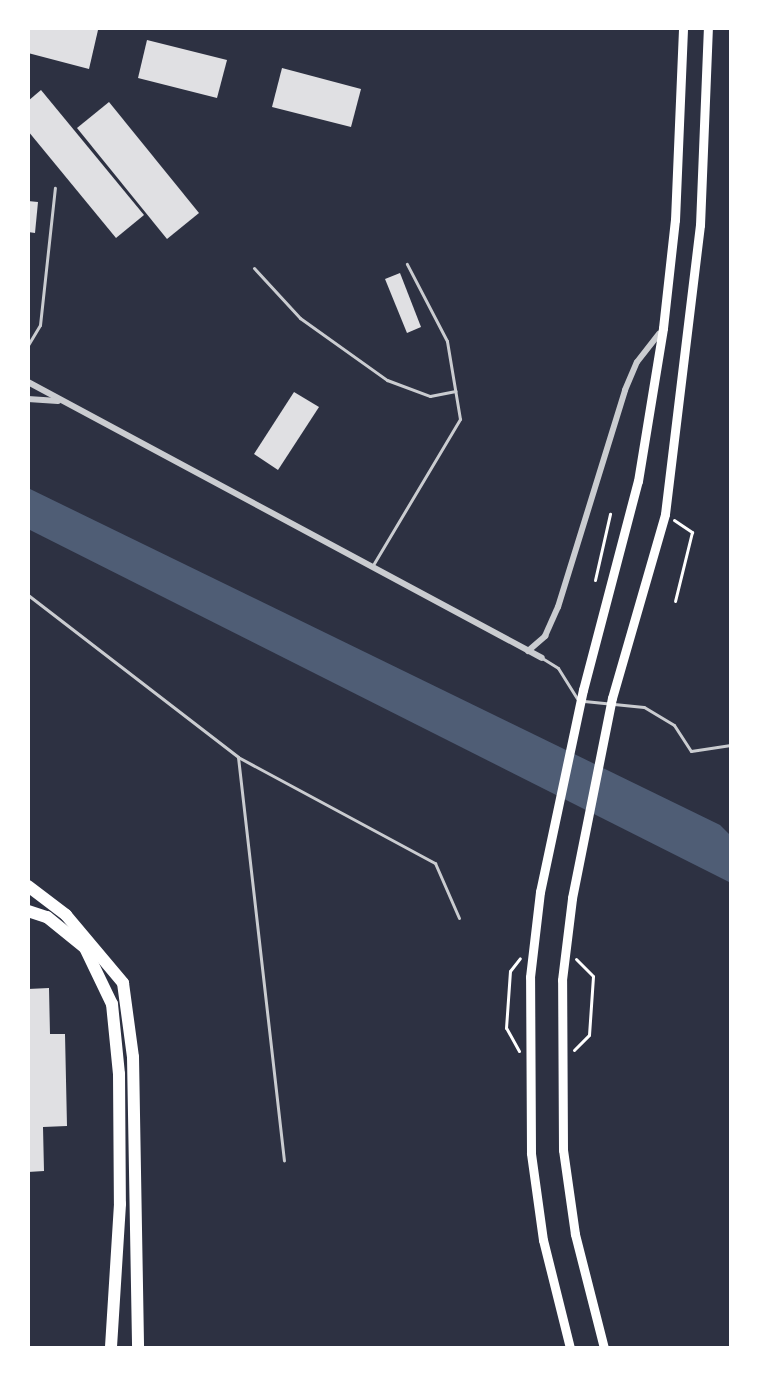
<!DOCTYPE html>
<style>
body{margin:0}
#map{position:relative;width:759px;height:1376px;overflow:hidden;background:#2d3142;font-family:"DM Sans",sans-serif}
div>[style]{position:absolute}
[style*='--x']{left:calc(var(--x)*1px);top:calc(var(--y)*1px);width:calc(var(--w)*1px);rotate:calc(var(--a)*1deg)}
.water>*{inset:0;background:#4f5d75}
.building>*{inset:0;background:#e0e0e3}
.path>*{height:3px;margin:-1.5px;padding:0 1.5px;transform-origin:1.5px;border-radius:1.5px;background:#fff}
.service>*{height:3px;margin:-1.5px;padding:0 1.5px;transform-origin:1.5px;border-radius:1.5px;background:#caccd0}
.minor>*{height:6px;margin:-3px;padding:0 3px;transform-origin:3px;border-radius:3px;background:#caccd0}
.secondary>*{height:9px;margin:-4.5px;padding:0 4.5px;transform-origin:4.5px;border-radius:4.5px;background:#fff}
.motorway>*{height:12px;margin:-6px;padding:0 6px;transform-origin:6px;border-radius:6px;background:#fff}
span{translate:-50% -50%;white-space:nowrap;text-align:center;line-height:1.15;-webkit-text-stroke:7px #fff;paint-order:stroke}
.frame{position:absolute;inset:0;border:30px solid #fff;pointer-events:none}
</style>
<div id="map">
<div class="water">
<i style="clip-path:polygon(28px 488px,720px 825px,731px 836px,731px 883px,28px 529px)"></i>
</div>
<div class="building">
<i style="clip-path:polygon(28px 28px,98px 30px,89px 69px,28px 53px)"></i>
<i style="clip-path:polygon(147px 40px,227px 60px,217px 98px,138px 78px)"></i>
<i style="clip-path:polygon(282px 68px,361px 89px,351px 127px,272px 107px)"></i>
<i style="clip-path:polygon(41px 90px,144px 215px,116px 238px,28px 131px,28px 101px)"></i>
<i style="clip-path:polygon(109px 102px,199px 213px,167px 239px,77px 128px)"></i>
<i style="clip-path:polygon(28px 201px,38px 202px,35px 233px,28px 232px)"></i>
<i style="clip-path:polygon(400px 273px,421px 327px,407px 333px,385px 279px)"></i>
<i style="clip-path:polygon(294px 392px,319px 407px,278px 470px,254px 454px)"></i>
<i style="clip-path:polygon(49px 988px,50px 1034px,65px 1034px,67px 1126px,43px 1127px,44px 1171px,28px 1172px,28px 989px)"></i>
</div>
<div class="path">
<i style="--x:674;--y:520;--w:22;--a:34"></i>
<i style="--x:692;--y:532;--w:71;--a:103.8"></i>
<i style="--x:595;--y:580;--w:68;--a:-77.2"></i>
<i style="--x:574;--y:1050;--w:21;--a:-45"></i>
<i style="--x:589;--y:1035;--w:59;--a:-86.1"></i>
<i style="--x:593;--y:976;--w:24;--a:-135"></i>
<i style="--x:519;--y:1051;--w:26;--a:-119"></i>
<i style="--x:506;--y:1028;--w:57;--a:-86"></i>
<i style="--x:510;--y:971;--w:16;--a:-52"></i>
</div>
<div class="service">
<i style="--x:254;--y:268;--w:68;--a:47.4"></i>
<i style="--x:300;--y:318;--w:107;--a:35.5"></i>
<i style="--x:387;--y:380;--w:46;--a:20.4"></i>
<i style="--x:430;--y:396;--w:26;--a:-11"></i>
<i style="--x:28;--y:345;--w:23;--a:-59"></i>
<i style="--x:40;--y:325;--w:138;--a:-83.8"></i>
<i style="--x:373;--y:565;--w:170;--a:-59.2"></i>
<i style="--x:460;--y:419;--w:79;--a:-99.5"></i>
<i style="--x:447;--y:341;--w:87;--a:-117.5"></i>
<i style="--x:28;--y:595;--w:265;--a:37.6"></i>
<i style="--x:238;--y:757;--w:224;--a:28.3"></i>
<i style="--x:435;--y:863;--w:60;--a:66.4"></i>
<i style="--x:542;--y:658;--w:19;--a:32"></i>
<i style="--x:558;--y:668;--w:36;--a:58"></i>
<i style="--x:584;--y:701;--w:60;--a:5.7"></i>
<i style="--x:644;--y:707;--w:35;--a:31"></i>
<i style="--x:674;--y:725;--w:31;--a:57"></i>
<i style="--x:691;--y:751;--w:40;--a:-8.5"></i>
<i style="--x:238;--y:757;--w:406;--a:83.5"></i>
</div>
<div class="minor">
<i style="--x:28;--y:382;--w:583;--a:28.23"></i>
<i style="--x:28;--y:399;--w:30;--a:4"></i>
<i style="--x:528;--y:651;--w:23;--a:-41"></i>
<i style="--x:545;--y:636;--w:32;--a:-66"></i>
<i style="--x:558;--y:607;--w:227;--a:-72.8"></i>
<i style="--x:625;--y:390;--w:30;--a:-67"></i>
<i style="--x:637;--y:362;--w:36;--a:-52"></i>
</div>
<div class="secondary">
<i style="--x:570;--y:1348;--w:111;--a:-104"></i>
<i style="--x:543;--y:1240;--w:88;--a:-97.9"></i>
<i style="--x:531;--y:1153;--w:176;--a:-90.3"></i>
<i style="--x:530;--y:977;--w:86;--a:-83.3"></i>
<i style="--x:540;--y:892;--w:207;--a:-78"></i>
<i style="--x:583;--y:690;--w:216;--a:-75.3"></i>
<i style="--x:638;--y:481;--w:155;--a:-80.7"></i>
<i style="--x:663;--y:328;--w:109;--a:-83.7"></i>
<i style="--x:675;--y:220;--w:192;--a:-87.6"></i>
<i style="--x:604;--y:1348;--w:118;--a:-104.3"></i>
<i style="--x:575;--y:1234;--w:85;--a:-98.1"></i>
<i style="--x:563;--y:1150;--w:170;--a:-90.3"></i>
<i style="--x:562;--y:980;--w:83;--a:-83"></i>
<i style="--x:572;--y:898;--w:204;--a:-78.7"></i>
<i style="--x:612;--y:698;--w:191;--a:-73.9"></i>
<i style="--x:665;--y:514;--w:291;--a:-83.1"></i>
<i style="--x:700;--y:225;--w:197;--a:-87.7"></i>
</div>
<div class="motorway">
<i style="--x:28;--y:886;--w:48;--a:37.3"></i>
<i style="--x:66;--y:915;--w:89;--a:50"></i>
<i style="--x:123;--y:983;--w:75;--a:82.3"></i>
<i style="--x:133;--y:1057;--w:291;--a:89"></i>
<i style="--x:28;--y:911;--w:20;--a:18"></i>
<i style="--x:47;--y:917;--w:49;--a:39.2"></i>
<i style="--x:85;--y:948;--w:62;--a:64.3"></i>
<i style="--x:112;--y:1004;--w:70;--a:84.3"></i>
<i style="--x:119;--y:1074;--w:130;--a:89.6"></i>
<i style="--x:120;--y:1204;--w:144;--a:93.6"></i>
</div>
<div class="frame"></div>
</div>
